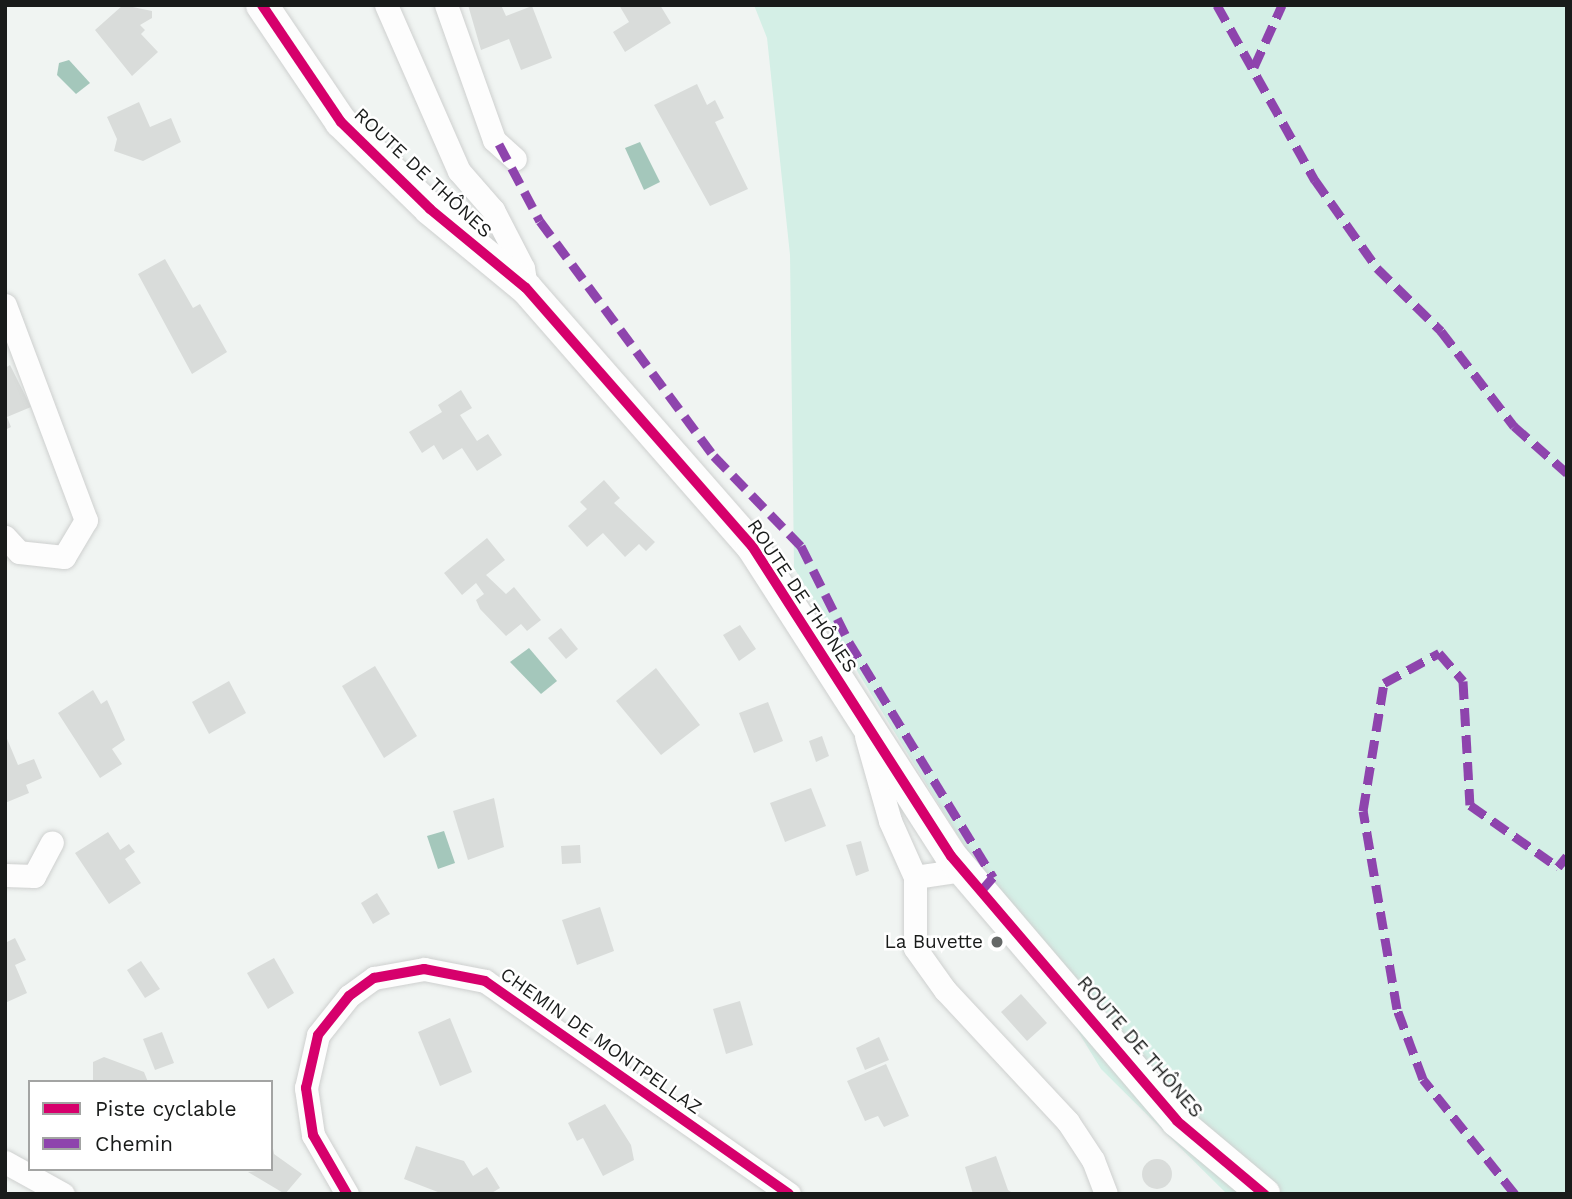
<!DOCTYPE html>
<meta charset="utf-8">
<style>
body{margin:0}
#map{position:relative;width:1572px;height:1199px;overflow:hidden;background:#f0f4f2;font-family:"Work Sans",sans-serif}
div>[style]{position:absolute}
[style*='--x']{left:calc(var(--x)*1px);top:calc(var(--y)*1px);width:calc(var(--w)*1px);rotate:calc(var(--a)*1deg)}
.green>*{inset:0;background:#d4efe6}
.water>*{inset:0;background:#a4c7bb}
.building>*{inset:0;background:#d9dcda}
.round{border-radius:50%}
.roads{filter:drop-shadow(0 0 2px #ced0cf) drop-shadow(0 0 2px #ced0cf)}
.street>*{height:23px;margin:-11.5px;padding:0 11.5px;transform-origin:11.5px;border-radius:11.5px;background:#fdfdfd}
.secondary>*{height:32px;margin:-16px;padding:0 16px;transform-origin:16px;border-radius:16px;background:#fdfdfd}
.quiet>*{height:9px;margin-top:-4.5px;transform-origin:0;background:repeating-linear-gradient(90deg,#8e44ad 0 18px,transparent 0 27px)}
.cycleway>*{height:10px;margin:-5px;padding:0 5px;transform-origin:5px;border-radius:5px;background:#d6006c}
.dots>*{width:19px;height:19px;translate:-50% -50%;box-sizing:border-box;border:4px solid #fff;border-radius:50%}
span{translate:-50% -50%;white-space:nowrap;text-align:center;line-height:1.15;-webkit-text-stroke:5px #fff;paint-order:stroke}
.street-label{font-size:19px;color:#191b1a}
.poi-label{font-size:19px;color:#191b1a}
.right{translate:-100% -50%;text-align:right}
.frame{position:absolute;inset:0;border:7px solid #191b1a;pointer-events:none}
.legend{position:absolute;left:28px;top:1080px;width:245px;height:91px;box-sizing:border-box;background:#fff;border:2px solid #a3a4a3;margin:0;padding:9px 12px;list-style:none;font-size:21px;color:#191b1a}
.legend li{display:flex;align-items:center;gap:14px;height:35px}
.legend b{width:35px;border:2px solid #a3a4a3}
</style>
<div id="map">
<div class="green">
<i style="clip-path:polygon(754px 5px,1567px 5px,1567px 1194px,1227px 1194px,1101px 1069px,794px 568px,790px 255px,767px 38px)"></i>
</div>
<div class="water">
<i style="clip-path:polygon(69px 60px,90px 83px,76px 94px,57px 75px,59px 63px)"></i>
<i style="clip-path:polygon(640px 142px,660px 182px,644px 190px,625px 148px)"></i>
<i style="clip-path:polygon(529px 648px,557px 681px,541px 694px,510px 662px)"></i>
<i style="clip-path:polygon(444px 831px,455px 863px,438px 869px,427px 836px)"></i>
</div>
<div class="building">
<i style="clip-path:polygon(123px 5px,152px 11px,152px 18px,140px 25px,145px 30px,141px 34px,158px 52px,132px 76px,95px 30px)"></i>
<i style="clip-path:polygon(468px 5px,501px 5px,506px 16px,532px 6px,552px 58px,521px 70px,509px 39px,481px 50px)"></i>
<i style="clip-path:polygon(619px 5px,660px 5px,671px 23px,625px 52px,613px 32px,629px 22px)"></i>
<i style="clip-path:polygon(697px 84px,707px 105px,715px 100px,724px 118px,715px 122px,748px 189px,710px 206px,654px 105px)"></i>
<i style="clip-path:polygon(139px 102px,150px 127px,171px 118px,181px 142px,143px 161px,114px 151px,117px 139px,107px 117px)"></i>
<i style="clip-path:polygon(165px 259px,193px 308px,200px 304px,227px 352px,192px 374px,138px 274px)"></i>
<i style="clip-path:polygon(10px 365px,31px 407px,7px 417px,11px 427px,5px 430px,5px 368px)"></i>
<i style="clip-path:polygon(461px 390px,472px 408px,460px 415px,477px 441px,488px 434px,502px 455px,477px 471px,462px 448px,443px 460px,434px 445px,422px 453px,409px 432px,442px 412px,438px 405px)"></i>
<i style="clip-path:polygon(604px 480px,620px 498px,614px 503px,655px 542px,646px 551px,639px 544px,625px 557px,603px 533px,587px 547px,568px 526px,587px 509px,580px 502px)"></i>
<i style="clip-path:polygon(487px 538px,505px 560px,486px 575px,506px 594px,514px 587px,541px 620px,527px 631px,521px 624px,506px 636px,480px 609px,476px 600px,484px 594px,476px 583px,462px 595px,444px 573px)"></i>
<i style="clip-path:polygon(740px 625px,756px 649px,739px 661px,723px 635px)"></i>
<i style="clip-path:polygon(561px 628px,578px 649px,566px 659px,548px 638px)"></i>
<i style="clip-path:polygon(375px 666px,417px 736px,384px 758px,342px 686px)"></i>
<i style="clip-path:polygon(656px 668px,700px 725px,661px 755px,616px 701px)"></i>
<i style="clip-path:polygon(229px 681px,246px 713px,209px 734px,192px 702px)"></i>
<i style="clip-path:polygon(93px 690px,101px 704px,107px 700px,125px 740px,112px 749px,122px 764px,100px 778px,58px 713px)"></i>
<i style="clip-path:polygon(768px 702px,783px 741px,754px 753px,739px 713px)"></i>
<i style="clip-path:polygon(5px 734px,18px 765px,34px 759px,42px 778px,26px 785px,29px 793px,5px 803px)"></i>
<i style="clip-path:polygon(822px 736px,829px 756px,816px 762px,809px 741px)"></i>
<i style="clip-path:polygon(811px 788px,826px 826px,785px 842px,770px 803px)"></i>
<i style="clip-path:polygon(494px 798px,504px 847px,468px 860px,453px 811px)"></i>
<i style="clip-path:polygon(108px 832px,120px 850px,129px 844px,135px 852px,125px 859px,141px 883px,109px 904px,75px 853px)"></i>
<i style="clip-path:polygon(861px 841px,869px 871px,856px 876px,846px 845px)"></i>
<i style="clip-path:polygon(580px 845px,581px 863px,562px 864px,561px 846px)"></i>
<i style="clip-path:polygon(377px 893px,390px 914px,373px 924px,361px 903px)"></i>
<i style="clip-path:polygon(600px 907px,614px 951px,577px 965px,562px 920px)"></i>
<i style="clip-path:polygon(15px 938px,26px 960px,15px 965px,27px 993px,5px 1003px,5px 943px)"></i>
<i style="clip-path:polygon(274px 958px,294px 993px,268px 1009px,247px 973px)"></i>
<i style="clip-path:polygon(141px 961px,160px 989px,145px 998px,127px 970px)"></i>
<i style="clip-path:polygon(1021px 994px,1047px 1023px,1027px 1041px,1001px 1012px)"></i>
<i style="clip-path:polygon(740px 1001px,753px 1045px,726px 1054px,713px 1009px)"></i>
<i style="clip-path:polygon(450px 1018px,472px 1072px,440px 1086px,418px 1032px)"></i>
<i style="clip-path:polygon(162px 1032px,174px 1063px,155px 1070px,143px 1039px)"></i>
<i style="clip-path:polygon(879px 1037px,889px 1060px,865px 1070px,856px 1048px)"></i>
<i style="clip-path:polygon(104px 1057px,144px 1072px,148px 1082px,93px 1082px,93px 1062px)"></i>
<i style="clip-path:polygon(886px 1064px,909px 1116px,884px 1127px,878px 1116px,865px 1121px,847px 1081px)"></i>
<i style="clip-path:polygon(605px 1104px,631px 1145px,634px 1160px,603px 1176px,583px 1138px,577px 1141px,568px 1123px)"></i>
<i style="clip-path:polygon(271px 1137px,274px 1154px,302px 1174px,285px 1194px,248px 1172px,271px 1169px)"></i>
<i style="clip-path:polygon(416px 1146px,464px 1161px,473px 1176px,487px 1167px,500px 1188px,490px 1194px,443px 1194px,404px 1179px)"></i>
<i style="clip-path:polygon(996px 1156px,1008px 1190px,1014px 1194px,973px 1194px,965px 1167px)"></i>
<i class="round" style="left:1142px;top:1159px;width:30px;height:30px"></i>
</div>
<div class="roads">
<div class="street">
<i style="--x:386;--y:5;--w:181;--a:66.3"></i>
<i style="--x:459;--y:171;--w:52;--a:48.9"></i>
<i style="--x:493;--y:210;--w:65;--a:62.7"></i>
<i style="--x:523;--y:268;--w:20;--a:81"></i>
<i style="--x:446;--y:5;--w:143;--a:70.4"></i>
<i style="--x:494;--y:140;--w:28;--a:42"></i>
<i style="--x:5;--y:305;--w:230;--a:69.4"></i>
<i style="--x:86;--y:520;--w:43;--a:120.7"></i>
<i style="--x:64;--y:557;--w:45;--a:-173.7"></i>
<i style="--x:19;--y:552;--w:21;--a:-133"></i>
<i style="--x:866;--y:736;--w:88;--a:74.2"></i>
<i style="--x:890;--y:821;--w:61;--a:65.9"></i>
<i style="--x:915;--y:877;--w:71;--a:90"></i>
<i style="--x:915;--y:948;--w:52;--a:54.5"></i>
<i style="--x:945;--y:990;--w:180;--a:47"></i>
<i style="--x:1068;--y:1122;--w:45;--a:56.7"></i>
<i style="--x:1093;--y:1160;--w:36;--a:69"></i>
<i style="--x:5;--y:875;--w:29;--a:2"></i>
<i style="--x:34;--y:876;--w:38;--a:-62"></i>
<i style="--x:915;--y:877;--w:49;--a:-8.3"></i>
<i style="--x:5;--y:1162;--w:66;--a:28.9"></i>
<i style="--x:347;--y:1194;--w:68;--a:-120"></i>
<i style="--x:313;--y:1135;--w:48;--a:-98.5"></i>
<i style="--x:306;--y:1088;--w:54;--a:-77.2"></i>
<i style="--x:318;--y:1035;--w:50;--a:-51.5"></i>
<i style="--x:349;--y:996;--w:31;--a:-36"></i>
<i style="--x:374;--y:978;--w:51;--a:-10.2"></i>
<i style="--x:424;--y:969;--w:62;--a:11.1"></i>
<i style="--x:485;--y:981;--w:371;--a:35"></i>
</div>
<div class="secondary">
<i style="--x:262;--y:5;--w:141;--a:56"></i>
<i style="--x:341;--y:122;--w:124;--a:44.3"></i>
<i style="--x:430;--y:209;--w:124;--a:39.5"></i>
<i style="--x:526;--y:288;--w:343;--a:48.8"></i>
<i style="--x:752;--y:546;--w:368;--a:57.3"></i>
<i style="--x:951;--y:856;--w:348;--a:49.5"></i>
<i style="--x:1177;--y:1121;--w:114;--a:40"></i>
</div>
</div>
<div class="quiet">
<i style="--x:1217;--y:5;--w:201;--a:60.8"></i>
<i style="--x:1315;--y:180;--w:108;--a:54.8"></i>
<i style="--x:1377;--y:268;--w:90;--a:44.5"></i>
<i style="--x:1441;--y:331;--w:120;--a:52.5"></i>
<i style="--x:1514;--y:426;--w:71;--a:41.6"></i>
<i style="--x:1254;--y:67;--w:68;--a:-65.7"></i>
<i style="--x:499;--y:144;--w:87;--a:62"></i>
<i style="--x:540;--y:221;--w:292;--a:53.5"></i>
<i style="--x:714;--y:456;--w:125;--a:46"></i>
<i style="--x:801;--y:546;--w:107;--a:63.4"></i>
<i style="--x:849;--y:642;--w:276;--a:58.5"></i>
<i style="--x:993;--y:877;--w:18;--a:131"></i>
<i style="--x:1515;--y:1194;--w:147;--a:-128.7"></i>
<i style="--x:1423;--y:1079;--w:75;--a:-110.4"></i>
<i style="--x:1397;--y:1009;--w:201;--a:-99.7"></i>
<i style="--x:1363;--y:811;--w:130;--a:-80.7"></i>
<i style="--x:1384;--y:683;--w:63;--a:-28.6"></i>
<i style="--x:1439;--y:653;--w:37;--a:49"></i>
<i style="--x:1463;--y:681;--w:124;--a:86.8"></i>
<i style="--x:1470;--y:805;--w:108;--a:35.2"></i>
<i style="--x:1558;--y:867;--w:14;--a:-51"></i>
</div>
<div class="cycleway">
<i style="--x:262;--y:5;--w:141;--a:56"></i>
<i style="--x:341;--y:122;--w:124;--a:44.3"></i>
<i style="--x:430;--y:209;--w:124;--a:39.5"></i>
<i style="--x:526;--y:288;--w:343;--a:48.8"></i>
<i style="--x:752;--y:546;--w:368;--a:57.3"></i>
<i style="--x:951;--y:856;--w:348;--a:49.5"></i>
<i style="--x:1177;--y:1121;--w:114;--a:40"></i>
<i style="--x:347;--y:1194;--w:68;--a:-120"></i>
<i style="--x:313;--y:1135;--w:48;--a:-98.5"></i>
<i style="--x:306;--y:1088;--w:54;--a:-77.2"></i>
<i style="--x:318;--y:1035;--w:50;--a:-51.5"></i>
<i style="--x:349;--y:996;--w:31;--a:-36"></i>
<i style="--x:374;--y:978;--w:51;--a:-10.2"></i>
<i style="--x:424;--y:969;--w:62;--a:11.1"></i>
<i style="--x:485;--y:981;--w:371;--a:35"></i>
</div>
<div class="dots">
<i style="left:997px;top:942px;background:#646766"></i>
</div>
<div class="street-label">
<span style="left:423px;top:173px;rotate:43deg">ROUTE DE THÔNES</span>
<span style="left:802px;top:596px;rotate:56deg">ROUTE DE THÔNES</span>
<span style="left:601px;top:1041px;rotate:35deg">CHEMIN DE MONTPELLAZ</span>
<span style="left:1140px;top:1047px;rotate:49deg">ROUTE DE THÔNES</span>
</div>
<div class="poi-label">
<span class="right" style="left:983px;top:942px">La Buvette</span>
</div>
<div class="frame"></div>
<ul class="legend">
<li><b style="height:9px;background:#d6006c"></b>Piste cyclable</li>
<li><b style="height:9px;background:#8e44ad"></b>Chemin</li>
</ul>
</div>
